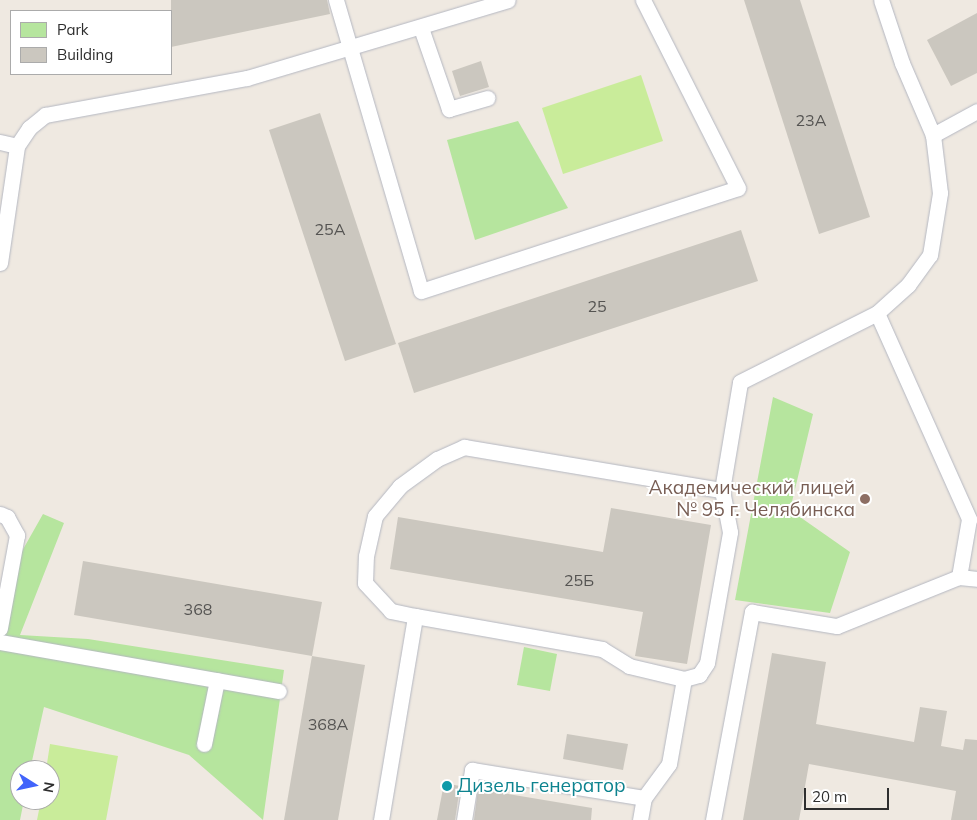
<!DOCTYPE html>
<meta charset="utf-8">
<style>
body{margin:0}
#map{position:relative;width:977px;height:820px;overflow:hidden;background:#efe9e1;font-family:Mulish,sans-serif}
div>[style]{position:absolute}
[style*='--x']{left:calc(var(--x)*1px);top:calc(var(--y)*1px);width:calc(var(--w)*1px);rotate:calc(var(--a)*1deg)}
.green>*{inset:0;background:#b6e59e}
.pitch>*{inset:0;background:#c9ec9a}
.building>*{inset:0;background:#cbc7bf}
.roads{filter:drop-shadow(0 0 1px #b4b7c1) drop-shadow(0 0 1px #b4b7c1)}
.service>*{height:15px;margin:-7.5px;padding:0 7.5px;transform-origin:7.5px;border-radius:7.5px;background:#fff}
.dots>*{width:14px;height:14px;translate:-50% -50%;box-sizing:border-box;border:2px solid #fff;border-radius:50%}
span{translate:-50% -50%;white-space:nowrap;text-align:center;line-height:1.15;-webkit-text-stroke:4px #fff;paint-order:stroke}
.number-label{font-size:16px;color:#555452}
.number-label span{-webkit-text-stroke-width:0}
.education-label{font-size:19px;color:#785e54}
.right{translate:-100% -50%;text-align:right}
.culture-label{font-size:19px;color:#0d838f}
.left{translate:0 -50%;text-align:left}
.legend{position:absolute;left:10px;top:10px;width:162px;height:65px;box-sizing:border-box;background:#fff;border:1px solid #ababab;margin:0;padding:6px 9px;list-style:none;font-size:15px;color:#2e2e2e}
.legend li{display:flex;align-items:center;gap:10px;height:25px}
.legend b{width:25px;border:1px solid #ababab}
.north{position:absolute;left:10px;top:760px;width:50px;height:50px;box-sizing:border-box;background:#fff;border:1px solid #ababab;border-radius:50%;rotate:100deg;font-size:14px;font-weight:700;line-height:20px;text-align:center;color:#2e2e2e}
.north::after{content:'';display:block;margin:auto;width:18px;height:22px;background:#4264fb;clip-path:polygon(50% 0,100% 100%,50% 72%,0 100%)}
.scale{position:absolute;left:804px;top:788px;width:85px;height:22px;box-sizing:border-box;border:2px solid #2e2e2e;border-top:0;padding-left:6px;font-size:15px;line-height:18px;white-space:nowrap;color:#2e2e2e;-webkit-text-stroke:4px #fff;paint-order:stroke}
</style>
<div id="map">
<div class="green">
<i style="clip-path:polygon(518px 121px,568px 208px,475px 240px,447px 140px)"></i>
<i style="clip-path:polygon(773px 397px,813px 414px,790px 510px,850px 552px,830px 613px,735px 600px)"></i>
<i style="clip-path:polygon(43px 514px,64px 523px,20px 635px,88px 639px,284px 670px,263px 820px,189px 755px,44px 707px,30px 770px,20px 770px,20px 800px,24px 800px,20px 820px,0 820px,0 590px)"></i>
<i style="clip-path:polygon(524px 647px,557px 654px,550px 691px,517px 685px)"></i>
</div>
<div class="pitch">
<i style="clip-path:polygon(641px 75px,663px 141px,563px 174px,542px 108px)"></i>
<i style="clip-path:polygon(50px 744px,118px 756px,106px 820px,37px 820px,41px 800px,50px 800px,50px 770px,46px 770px)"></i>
</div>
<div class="building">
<i style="clip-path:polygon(171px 0,327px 0,330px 14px,171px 47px)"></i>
<i style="clip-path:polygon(744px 0,800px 0,870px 217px,819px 234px)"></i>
<i style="clip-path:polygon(977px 13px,977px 73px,951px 86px,927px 40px)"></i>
<i style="clip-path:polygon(481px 61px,489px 87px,460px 96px,452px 71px)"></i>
<i style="clip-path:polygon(320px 113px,396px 344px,345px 361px,269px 130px)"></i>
<i style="clip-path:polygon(741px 230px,758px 281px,414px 393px,398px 343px)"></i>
<i style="clip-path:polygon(611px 508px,711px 525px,687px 664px,635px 656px,643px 612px,390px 569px,398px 517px,603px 552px)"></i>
<i style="clip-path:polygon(83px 561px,322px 602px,312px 656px,74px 615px)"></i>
<i style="clip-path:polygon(772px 653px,826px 662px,816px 724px,914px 742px,920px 707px,947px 711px,941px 746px,963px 750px,965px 739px,977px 740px,977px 820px,951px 820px,956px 791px,809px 764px,799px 820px,743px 820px)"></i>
<i style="clip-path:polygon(312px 656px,365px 665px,338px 820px,284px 820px)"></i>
<i style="clip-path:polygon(567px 734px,628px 744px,623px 770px,563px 759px)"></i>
<i style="clip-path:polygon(444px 783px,460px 786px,455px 820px,437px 820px)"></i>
<i style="clip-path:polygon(478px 789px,592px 808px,591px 820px,474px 820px)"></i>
</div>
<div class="roads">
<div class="service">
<i style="--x:336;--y:0;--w:303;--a:73.7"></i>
<i style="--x:421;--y:291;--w:333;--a:-18"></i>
<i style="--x:738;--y:188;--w:211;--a:-116.8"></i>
<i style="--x:421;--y:28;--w:86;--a:70.9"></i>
<i style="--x:449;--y:109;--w:40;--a:-16"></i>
<i style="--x:933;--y:135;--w:50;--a:-28.6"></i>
<i style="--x:0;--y:142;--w:17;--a:13"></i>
<i style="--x:0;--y:263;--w:118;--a:-81.7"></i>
<i style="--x:17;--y:146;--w:22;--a:-56"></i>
<i style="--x:29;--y:128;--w:21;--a:-39"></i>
<i style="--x:45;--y:115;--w:205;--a:-10.4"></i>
<i style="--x:247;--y:78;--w:272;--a:-16.6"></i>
<i style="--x:877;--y:313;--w:226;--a:65.9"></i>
<i style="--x:969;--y:519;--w:59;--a:99.8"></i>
<i style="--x:0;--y:514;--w:8;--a:23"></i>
<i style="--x:7;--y:517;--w:21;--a:61"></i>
<i style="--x:17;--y:535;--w:95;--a:100.4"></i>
<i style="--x:415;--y:616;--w:25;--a:-168"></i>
<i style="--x:391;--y:611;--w:38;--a:-133"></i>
<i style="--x:365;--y:583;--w:27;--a:-88"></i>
<i style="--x:366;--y:556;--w:41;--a:-77.3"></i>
<i style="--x:375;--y:516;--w:39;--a:-50"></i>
<i style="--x:400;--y:486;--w:46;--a:-36.1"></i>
<i style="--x:437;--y:459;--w:30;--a:-24"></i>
<i style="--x:464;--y:447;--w:262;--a:9.5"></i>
<i style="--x:0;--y:642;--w:283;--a:10"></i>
<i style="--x:204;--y:744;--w:65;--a:-78.5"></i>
<i style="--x:381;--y:820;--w:207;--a:-80.5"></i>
<i style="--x:415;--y:616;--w:190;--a:10"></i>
<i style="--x:602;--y:649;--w:32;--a:32"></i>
<i style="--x:629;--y:666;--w:57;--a:13.3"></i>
<i style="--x:684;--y:679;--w:16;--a:-15"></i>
<i style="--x:699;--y:675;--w:14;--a:-56"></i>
<i style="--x:707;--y:663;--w:133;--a:-80"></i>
<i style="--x:730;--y:532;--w:43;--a:-100.8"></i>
<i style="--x:722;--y:490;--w:109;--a:-80.5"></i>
<i style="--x:740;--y:382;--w:153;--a:-26.7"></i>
<i style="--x:877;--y:313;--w:42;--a:-42.1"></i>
<i style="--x:908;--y:285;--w:37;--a:-54"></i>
<i style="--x:930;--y:255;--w:63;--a:-80.8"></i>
<i style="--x:940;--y:193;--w:58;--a:-96.9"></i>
<i style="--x:933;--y:135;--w:78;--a:-113.3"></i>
<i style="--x:902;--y:63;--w:66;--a:-108.4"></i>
<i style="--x:464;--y:820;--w:51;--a:-80.9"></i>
<i style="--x:472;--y:770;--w:174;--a:9.2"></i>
<i style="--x:640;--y:820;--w:22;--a:-80"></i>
<i style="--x:644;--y:798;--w:42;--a:-53.7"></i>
<i style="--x:669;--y:764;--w:86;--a:-80"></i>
<i style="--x:713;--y:820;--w:212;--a:-79.4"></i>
<i style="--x:752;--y:612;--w:86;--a:9.4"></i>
<i style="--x:837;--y:626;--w:131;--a:-21.9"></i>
<i style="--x:959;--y:577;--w:18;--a:6"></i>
</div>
</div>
<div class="dots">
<i style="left:865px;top:499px;background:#8d6e63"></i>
<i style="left:447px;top:786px;background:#0f9aa8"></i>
</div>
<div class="number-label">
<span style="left:811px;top:120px">23А</span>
<span style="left:330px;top:229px">25А</span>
<span style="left:597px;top:306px">25</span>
<span style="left:579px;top:580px">25Б</span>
<span style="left:198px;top:609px">368</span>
<span style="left:328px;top:724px">368А</span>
</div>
<div class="education-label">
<span class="right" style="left:855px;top:499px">Академический лицей<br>№ 95 г. Челябинска</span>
</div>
<div class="culture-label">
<span class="left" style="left:457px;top:786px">Дизель генератор</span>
</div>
<ul class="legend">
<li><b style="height:14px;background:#b6e59e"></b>Park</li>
<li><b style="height:14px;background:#cbc7bf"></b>Building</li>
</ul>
<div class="north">N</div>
<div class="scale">20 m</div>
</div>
